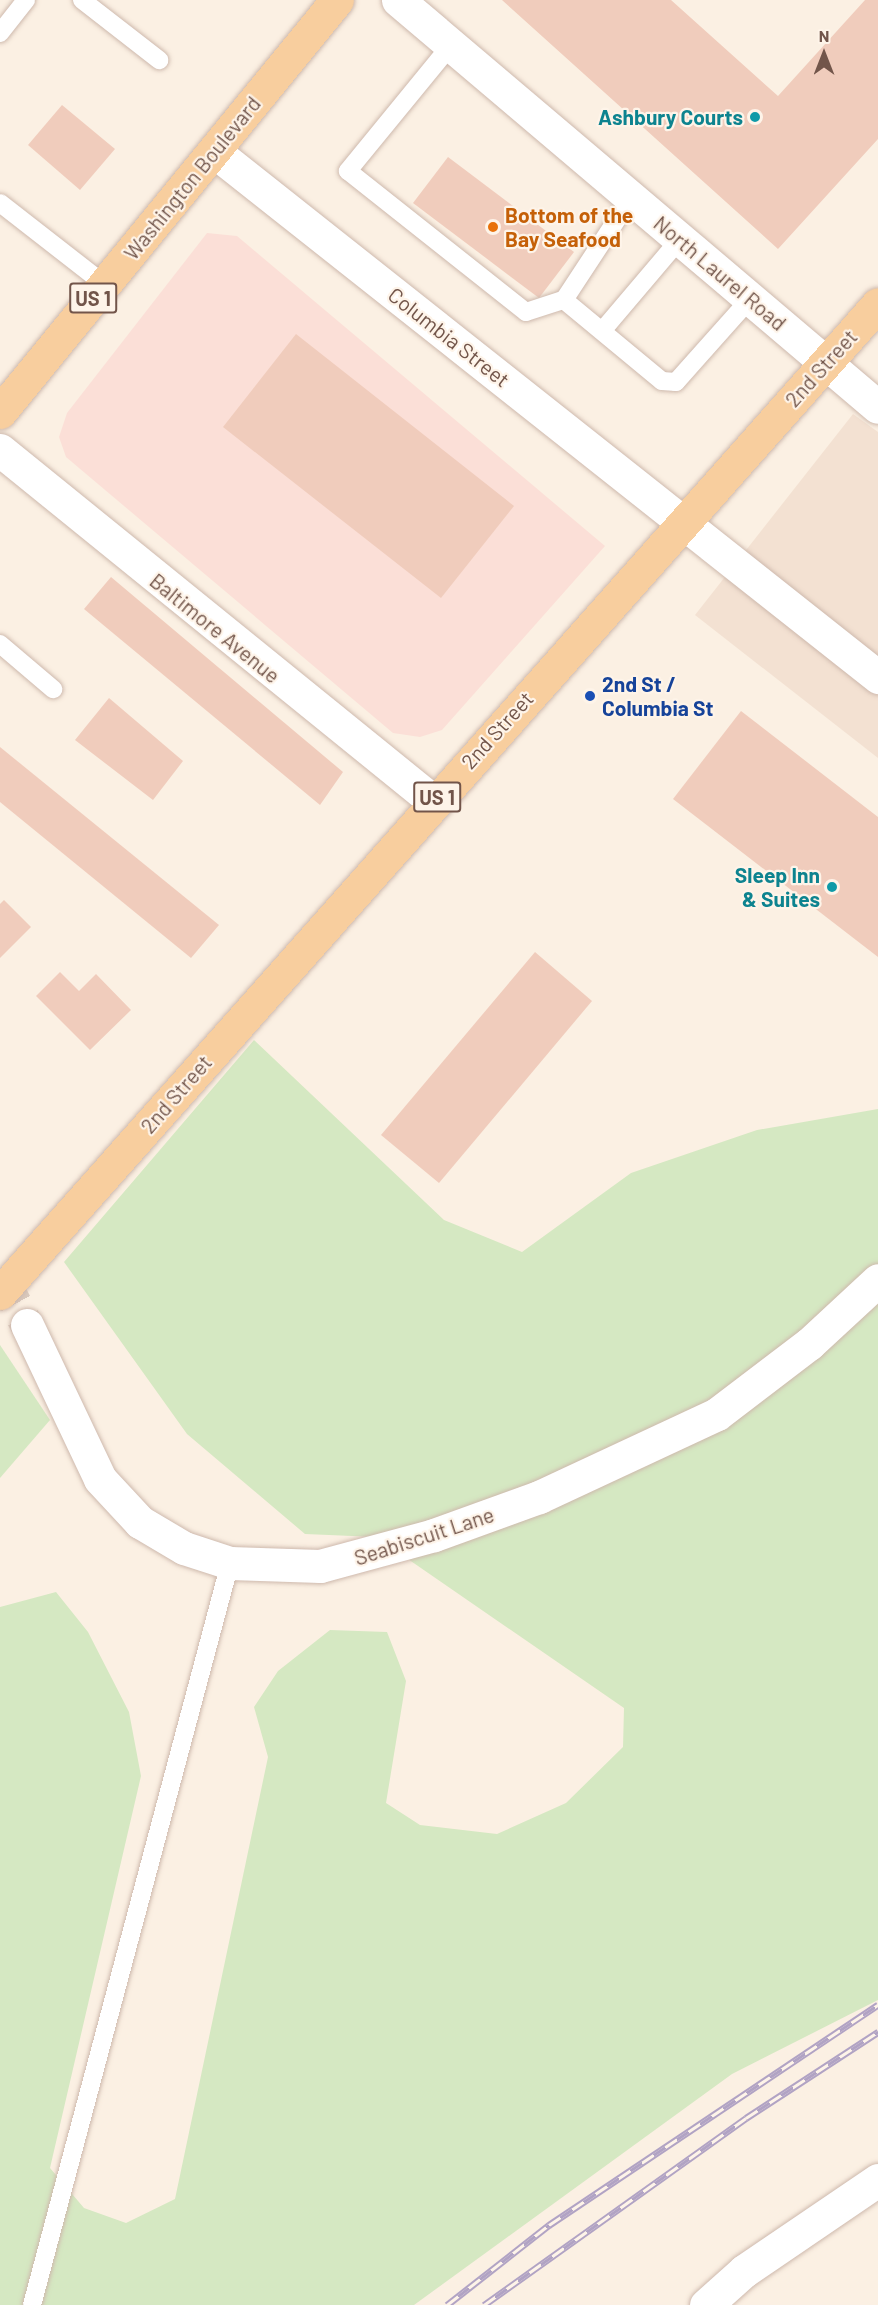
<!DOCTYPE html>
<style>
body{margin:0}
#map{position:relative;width:878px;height:2305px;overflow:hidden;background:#fbf0e3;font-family:Barlow,sans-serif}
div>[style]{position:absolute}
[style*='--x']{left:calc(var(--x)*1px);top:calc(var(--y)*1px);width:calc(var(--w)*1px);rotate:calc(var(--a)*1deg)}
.residential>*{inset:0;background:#f3e1d2}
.commercial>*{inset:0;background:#fbdfd7}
.green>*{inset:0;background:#d5e8c2}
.building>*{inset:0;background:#f0ccbc}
.street-tunnel>*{height:33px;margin-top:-16.5px;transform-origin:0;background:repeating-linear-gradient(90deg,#d9c9bd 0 33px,transparent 0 49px)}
.roads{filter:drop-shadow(0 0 2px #ceb9ad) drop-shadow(0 0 2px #ceb9ad)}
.lane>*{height:18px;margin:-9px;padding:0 9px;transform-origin:9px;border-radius:9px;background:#fff}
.street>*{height:33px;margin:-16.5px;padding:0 16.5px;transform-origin:16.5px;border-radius:16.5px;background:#fff}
.primary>*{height:33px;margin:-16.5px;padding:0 16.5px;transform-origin:16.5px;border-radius:16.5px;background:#f8ce9e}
.rail>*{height:7px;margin-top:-3.5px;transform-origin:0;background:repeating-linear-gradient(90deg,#fef4e9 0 14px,#b1a3c4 0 28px);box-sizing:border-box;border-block:2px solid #b1a3c4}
.dots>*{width:16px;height:16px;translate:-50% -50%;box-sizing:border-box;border:3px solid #fef4e9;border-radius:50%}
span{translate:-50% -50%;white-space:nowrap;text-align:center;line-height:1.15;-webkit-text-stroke:4.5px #fef4e9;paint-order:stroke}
.shield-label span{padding:2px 4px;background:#fef4e9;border:2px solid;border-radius:4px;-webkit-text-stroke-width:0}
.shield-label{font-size:20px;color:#72554a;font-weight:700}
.culture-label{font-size:21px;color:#0d838f;font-weight:700}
.right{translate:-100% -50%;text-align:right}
.street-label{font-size:21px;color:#72554a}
.food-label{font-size:21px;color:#c56008;font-weight:700}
.left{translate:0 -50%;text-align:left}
.transit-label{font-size:21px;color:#164399;font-weight:700}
.north{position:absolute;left:794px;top:24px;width:60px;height:60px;-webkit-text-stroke:4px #fef4e9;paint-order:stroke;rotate:0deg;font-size:16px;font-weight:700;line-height:24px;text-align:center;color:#72554a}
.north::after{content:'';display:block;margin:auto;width:21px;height:27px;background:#72554a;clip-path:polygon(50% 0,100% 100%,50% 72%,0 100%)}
</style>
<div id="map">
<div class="residential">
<i style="clip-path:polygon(853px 414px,878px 432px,878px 758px,695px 615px)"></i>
</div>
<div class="commercial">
<i style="clip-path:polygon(207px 233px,237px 236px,605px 546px,442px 730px,420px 737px,393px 733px,66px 457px,59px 437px,67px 413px)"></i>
</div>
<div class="green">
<i style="clip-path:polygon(254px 1040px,444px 1220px,522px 1252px,631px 1173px,757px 1130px,878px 1109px,878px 2000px,732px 2074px,414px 2305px,0 2305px,0 1607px,56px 1592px,88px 1632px,129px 1712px,141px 1776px,50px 2168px,84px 2208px,126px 2223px,175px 2199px,268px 1757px,254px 1707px,278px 1671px,330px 1630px,387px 1632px,406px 1681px,386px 1803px,420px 1825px,497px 1834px,566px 1803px,623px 1747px,624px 1708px,376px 1537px,305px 1534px,187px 1434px,64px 1262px)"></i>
<i style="clip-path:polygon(0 1345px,50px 1420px,0 1478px)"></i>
</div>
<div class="building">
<i style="clip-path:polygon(502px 0,671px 0,778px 96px,865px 0,878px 0,878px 139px,778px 249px)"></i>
<i style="clip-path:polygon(62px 105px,115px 149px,80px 190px,28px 145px)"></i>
<i style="clip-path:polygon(448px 157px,574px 252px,539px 298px,413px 203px)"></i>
<i style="clip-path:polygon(296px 334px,514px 506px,441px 598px,223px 427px)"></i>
<i style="clip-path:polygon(111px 577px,343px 772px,320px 805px,84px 609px)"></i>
<i style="clip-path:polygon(109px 698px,183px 761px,153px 800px,75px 740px)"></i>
<i style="clip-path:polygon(741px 711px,878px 817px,878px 957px,673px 799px)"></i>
<i style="clip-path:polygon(0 747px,219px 925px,191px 958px,0 802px)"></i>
<i style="clip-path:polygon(4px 900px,31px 927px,0 958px,0 904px)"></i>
<i style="clip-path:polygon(535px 952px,592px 1001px,439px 1183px,381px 1135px)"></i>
<i style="clip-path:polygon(60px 972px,79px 991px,96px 974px,131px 1010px,90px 1050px,36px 996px)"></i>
</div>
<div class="street-tunnel">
<i style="--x:0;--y:1274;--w:58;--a:62.1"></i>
</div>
<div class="roads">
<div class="lane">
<i style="--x:82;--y:0;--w:98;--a:37.9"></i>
<i style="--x:0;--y:33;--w:42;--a:-51.8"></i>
<i style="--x:451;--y:45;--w:163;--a:129.3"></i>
<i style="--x:348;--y:171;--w:227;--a:38.4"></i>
<i style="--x:526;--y:312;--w:40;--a:-18"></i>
<i style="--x:564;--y:300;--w:127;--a:39.6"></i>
<i style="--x:662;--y:381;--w:14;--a:4"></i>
<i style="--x:676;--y:382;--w:111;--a:-48.3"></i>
<i style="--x:0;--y:203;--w:132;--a:37.9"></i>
<i style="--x:564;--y:300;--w:122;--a:-56.7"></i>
<i style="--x:602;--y:331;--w:121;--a:-49.7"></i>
<i style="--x:0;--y:644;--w:70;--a:40.3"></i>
<i style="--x:32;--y:2305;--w:768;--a:-75.06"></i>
</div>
<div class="street">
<i style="--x:398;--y:0;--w:629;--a:40.3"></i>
<i style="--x:215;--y:152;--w:846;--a:38.37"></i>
<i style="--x:0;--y:450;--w:557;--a:39.03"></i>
<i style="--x:27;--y:1325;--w:170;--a:64.6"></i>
<i style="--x:100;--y:1479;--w:59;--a:47.1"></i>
<i style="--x:140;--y:1522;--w:51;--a:30.6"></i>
<i style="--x:184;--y:1548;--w:48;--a:18.1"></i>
<i style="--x:230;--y:1563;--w:90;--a:1.9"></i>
<i style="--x:320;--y:1566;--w:118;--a:-15.2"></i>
<i style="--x:434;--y:1535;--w:112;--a:-19.9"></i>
<i style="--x:539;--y:1497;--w:196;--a:-25"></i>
<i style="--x:717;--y:1414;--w:116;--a:-37.3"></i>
<i style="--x:809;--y:1344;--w:94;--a:-42.8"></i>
<i style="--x:706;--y:2305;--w:51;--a:-41.8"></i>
<i style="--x:744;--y:2271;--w:162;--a:-34.2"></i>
</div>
<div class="primary">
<i style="--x:0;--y:412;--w:532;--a:-50.72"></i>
<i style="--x:0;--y:1293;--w:1322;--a:-48.4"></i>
</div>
</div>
<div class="rail">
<i style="--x:447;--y:2305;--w:130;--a:-38.1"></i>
<i style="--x:549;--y:2225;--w:396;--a:-33.8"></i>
<i style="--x:484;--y:2305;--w:322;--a:-35.5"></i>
<i style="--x:746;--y:2118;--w:158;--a:-33.1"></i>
</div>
<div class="dots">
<i style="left:755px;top:117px;background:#0f9aa8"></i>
<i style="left:493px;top:227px;background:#e8710a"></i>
<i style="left:590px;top:696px;background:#1a4fb4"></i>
<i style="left:832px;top:887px;background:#0f9aa8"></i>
</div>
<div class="shield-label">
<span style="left:93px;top:298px">US 1</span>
<span style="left:437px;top:797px">US 1</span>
</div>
<div class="culture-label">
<span class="right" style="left:743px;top:117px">Ashbury Courts</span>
<span class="right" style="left:820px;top:887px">Sleep Inn<br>&amp; Suites</span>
</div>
<div class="street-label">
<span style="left:192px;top:178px;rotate:-51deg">Washington Boulevard</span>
<span style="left:720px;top:273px;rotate:40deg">North Laurel Road</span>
<span style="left:449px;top:337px;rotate:38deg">Columbia Street</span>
<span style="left:821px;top:368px;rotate:-48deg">2nd Street</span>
<span style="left:215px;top:628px;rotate:39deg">Baltimore Avenue</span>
<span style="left:497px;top:730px;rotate:-48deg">2nd Street</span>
<span style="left:176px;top:1094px;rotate:-49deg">2nd Street</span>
<span style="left:424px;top:1536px;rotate:-18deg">Seabiscuit Lane</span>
</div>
<div class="food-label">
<span class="left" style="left:505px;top:227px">Bottom of the<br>Bay Seafood</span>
</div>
<div class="transit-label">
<span class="left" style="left:602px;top:696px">2nd St /<br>Columbia St</span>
</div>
<div class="north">N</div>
</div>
